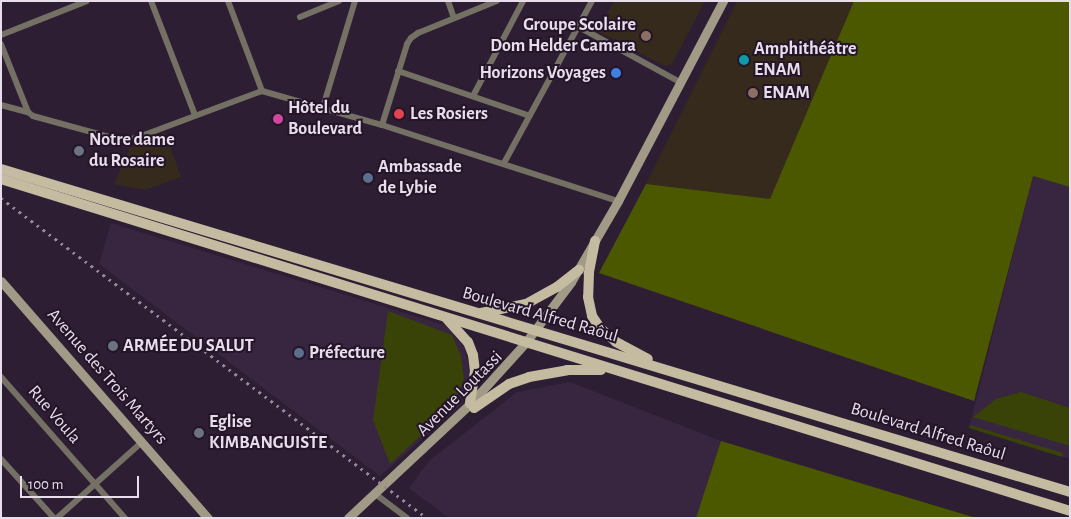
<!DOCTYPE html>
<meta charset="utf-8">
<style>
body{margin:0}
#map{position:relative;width:1071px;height:519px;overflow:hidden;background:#2e1e33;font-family:"Alegreya Sans",sans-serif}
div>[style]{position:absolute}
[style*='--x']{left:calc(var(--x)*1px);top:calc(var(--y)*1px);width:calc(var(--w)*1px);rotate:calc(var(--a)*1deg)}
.built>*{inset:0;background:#382540}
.education>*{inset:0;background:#362a1c}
.green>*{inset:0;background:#394307}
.forest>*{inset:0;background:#4c5800}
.street>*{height:6px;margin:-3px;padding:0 3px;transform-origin:3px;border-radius:3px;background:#747063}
.secondary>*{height:9px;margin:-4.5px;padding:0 4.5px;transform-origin:4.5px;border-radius:4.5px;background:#a19a86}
.primary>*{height:10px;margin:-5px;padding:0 5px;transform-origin:5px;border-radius:5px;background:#c4bba1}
.rail>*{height:2.5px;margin-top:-1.25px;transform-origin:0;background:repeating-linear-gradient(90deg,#938697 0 2.5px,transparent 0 7.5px)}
.dots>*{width:14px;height:14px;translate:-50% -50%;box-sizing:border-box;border:2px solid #241529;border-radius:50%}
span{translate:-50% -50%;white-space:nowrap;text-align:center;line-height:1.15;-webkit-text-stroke:4px #241529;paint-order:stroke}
.poi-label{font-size:18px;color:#e7ddeb;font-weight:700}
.right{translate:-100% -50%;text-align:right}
.left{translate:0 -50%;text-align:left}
.street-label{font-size:18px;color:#e7ddeb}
.frame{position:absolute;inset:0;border:2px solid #e7ddeb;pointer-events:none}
.scale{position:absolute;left:20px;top:476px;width:119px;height:22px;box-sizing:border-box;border:2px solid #e7ddeb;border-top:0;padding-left:6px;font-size:15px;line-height:18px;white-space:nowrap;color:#e7ddeb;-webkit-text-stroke:4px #241529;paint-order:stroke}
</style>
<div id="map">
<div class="built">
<i style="clip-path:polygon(1033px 176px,1070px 187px,1070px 459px,969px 428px)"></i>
<i style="clip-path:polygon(111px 223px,447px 326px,464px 347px,470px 372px,462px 404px,380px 476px,99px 264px)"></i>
<i style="clip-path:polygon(570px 382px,721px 441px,696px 518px,449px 518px,409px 488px,429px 461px,517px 392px)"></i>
</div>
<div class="education">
<i style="clip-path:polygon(614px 1px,705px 1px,672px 64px,664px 66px,631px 48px,632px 44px,623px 39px,621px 42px,598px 32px)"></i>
<i style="clip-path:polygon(737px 1px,854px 1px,770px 199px,646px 184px)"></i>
<i style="clip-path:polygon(165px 132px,181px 177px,145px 190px,114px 184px,130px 148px)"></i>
</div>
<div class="green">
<i style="clip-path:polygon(388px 311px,452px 335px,461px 356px,464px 379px,452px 407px,390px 464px,373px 420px)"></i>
<i style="clip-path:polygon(1021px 392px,1070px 408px,1070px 446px,973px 417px,996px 399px)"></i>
<i style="clip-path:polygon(970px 425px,1063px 453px,1062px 457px,969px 428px)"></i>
</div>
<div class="forest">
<i style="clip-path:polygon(854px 1px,1070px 1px,1070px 187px,1033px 176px,974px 401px,599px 273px,646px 184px,770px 199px)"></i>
<i style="clip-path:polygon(721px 441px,976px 518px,696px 518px)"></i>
</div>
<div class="street">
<i style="--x:151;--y:1;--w:122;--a:68.9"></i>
<i style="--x:228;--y:1;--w:96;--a:69.3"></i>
<i style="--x:448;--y:1;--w:18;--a:71"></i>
<i style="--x:300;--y:17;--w:42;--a:-22.3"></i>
<i style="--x:579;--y:27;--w:115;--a:28.6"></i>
<i style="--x:1;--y:35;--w:92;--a:-21.6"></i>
<i style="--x:1;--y:44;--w:73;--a:68.3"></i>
<i style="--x:28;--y:112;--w:6;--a:39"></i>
<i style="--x:33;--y:116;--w:80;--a:15.3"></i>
<i style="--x:110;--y:137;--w:17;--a:10"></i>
<i style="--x:127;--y:140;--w:9;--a:-13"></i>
<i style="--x:136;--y:138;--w:134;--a:-20.5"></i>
<i style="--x:262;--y:91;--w:125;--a:15.8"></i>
<i style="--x:382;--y:125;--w:248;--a:17.9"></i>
<i style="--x:398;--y:71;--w:139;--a:18.8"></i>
<i style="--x:473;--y:96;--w:107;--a:-62.2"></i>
<i style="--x:1;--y:105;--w:28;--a:15"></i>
<i style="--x:323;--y:107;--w:111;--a:-73.2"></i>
<i style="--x:382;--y:125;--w:85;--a:-72.8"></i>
<i style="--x:407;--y:44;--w:7;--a:-56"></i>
<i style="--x:411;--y:38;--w:9;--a:-36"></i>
<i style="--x:418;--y:33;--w:85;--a:-22.1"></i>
<i style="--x:504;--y:163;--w:184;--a:-61.5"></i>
<i style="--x:1;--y:377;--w:188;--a:48.7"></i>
<i style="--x:1;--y:459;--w:79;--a:48.1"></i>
<i style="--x:374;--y:493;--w:41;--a:37.1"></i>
<i style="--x:57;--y:518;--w:114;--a:-41.8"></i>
</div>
<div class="secondary">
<i style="--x:1;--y:281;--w:315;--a:48.9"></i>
<i style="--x:348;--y:518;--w:167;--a:-43.1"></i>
<i style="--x:470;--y:404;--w:84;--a:-47.9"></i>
<i style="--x:526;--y:342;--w:75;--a:-53.1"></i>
<i style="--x:571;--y:282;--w:94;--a:-59.9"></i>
<i style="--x:618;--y:201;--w:226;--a:-62.3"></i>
</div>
<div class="primary">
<i style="--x:1;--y:169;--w:1117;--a:16.81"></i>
<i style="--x:1;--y:179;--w:1119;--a:17.25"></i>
<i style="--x:595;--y:241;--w:33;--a:101"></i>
<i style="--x:589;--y:273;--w:24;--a:92"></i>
<i style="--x:588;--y:297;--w:19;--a:78"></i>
<i style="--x:592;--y:316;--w:14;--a:56"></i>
<i style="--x:600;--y:328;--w:21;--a:41"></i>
<i style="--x:616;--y:342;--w:36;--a:28"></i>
<i style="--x:481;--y:313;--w:46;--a:-11.3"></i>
<i style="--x:526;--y:304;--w:35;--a:-29"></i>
<i style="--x:557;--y:287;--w:28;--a:-38"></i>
<i style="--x:447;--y:319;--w:31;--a:48"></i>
<i style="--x:468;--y:342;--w:14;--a:69"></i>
<i style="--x:473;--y:355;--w:16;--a:83"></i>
<i style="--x:475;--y:371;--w:33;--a:99"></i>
<i style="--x:474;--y:408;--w:42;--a:-34.4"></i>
<i style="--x:509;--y:384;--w:21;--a:-19"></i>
<i style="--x:529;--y:377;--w:39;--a:-10"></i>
<i style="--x:567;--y:370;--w:34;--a:0"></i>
</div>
<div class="rail">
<i style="--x:1;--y:198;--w:533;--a:36.91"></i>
</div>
<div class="dots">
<i style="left:646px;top:36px;background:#8d6e63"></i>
<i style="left:744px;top:60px;background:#0f9aa8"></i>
<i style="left:616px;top:73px;background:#3f7fe0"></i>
<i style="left:753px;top:93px;background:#8d6e63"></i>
<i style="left:399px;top:114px;background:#e0444e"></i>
<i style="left:278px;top:119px;background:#d1479c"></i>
<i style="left:79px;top:151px;background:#6b7280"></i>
<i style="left:368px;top:178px;background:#5c6f8a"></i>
<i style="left:113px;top:346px;background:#6b7280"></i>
<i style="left:299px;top:353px;background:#5c6f8a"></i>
<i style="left:199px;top:433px;background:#6b7280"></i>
</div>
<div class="poi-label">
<span class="right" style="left:636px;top:36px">Groupe Scolaire<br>Dom Helder Camara</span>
<span class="left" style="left:754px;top:60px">Amphithéâtre<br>ENAM</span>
<span class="right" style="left:606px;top:73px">Horizons Voyages</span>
<span class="left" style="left:763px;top:93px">ENAM</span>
<span class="left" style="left:288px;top:119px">Hôtel du<br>Boulevard</span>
<span class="left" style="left:410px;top:114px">Les Rosiers</span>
<span class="left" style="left:89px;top:151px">Notre dame<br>du Rosaire</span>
<span class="left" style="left:378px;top:178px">Ambassade<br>de Lybie</span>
<span class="left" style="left:123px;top:346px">ARMÉE DU SALUT</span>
<span class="left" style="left:309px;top:353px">Préfecture</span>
<span class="left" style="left:209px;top:433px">Eglise<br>KIMBANGUISTE</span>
</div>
<div class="street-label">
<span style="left:540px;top:315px;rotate:16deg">Boulevard Alfred Raôul</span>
<span style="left:107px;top:377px;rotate:49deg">Avenue des Trois Martyrs</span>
<span style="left:460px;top:394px;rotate:-45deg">Avenue Loutassi</span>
<span style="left:54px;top:415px;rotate:49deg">Rue Voula</span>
<span style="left:928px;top:432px;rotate:17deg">Boulevard Alfred Raôul</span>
</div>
<div class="frame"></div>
<div class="scale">100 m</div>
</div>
